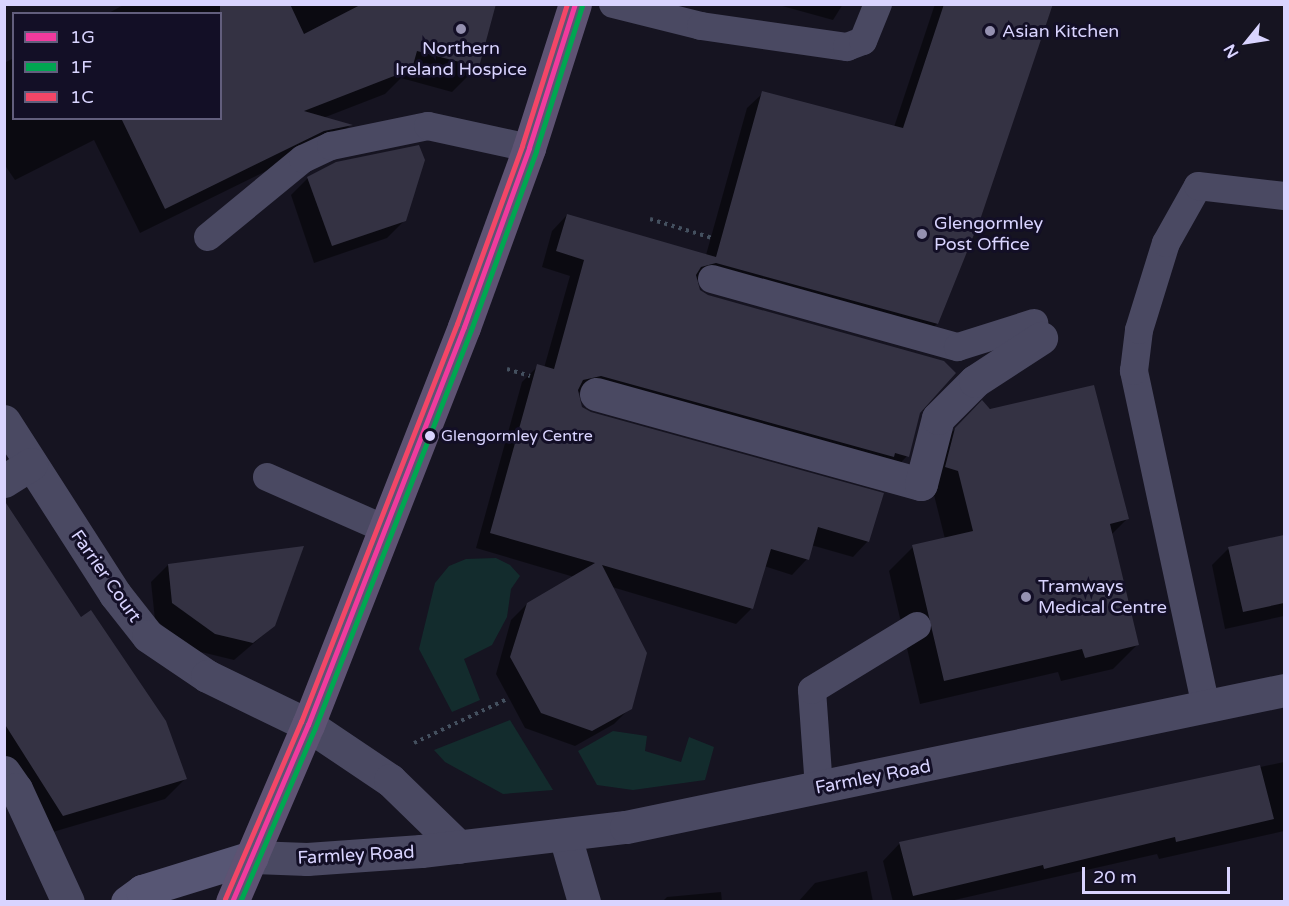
<!DOCTYPE html>
<style>
body{margin:0}
#map{position:relative;width:1289px;height:906px;overflow:hidden;background:#161421;font-family:"Varela Round",sans-serif}
div>[style]{position:absolute}
[style*='--x']{left:calc(var(--x)*1px);top:calc(var(--y)*1px);width:calc(var(--w)*1px);rotate:calc(var(--a)*1deg)}
.green>*{inset:0;background:#132c2d}
.shadow>*{inset:0;background:#0007}
.building>*{inset:0;background:#343243}
.path>*{height:4px;margin-top:-2px;transform-origin:0;background:repeating-linear-gradient(90deg,#44505f 0 3px,transparent 0 7.5px)}
.lane>*{height:28px;margin:-14px;padding:0 14px;transform-origin:14px;border-radius:14px;background:#4a4962}
.street>*{height:33px;margin:-16.5px;padding:0 16.5px;transform-origin:16.5px;border-radius:16.5px;background:#4a4962}
.secondary>*{height:33px;margin:-16.5px;padding:0 16.5px;transform-origin:16.5px;border-radius:16.5px;background:#575674}
.primary>*{height:33px;margin:-16.5px;padding:0 16.5px;transform-origin:16.5px;border-radius:16.5px;background:#5e5373}
.bus-1>*{height:4.5px;margin:-2.25px;padding:0 2.25px;transform-origin:2.25px;border-radius:2.25px;background:#f13a9d}
.bus-2>*{height:4.5px;margin:-2.25px;padding:0 2.25px;transform-origin:2.25px;border-radius:2.25px;background:#00a651}
.bus-3>*{height:4.5px;margin:-2.25px;padding:0 2.25px;transform-origin:2.25px;border-radius:2.25px;background:#f34667}
.dots>*{width:16px;height:16px;translate:-50% -50%;box-sizing:border-box;border:3px solid #130f26;border-radius:50%}
span{translate:-50% -50%;white-space:nowrap;text-align:center;line-height:1.15;-webkit-text-stroke:6px #130f26;paint-order:stroke}
.bus-label{font-size:16px;color:#d9d4ff}
.left{translate:0 -50%;text-align:left}
.poi-label{font-size:18px;color:#d9d4ff}
.street-label{font-size:18px;color:#d9d4ff}
.frame{position:absolute;inset:0;border:6px solid #d9d4ff;pointer-events:none}
.legend{position:absolute;left:12px;top:12px;width:210px;height:108px;box-sizing:border-box;background:#130f26;border:2px solid #625e7d;margin:0;padding:8px 10px;list-style:none;font-size:18px;color:#d9d4ff}
.legend li{display:flex;align-items:center;gap:12px;height:30px}
.legend b{width:30px;border:2px solid #625e7d}
.north{position:absolute;left:1217px;top:12px;width:60px;height:60px;-webkit-text-stroke:4px #130f26;paint-order:stroke;rotate:240deg;font-size:16px;font-weight:700;line-height:24px;text-align:center;color:#d9d4ff}
.north::after{content:'';display:block;margin:auto;width:21px;height:27px;background:#d9d4ff;clip-path:polygon(50% 0,100% 100%,50% 72%,0 100%)}
.scale{position:absolute;left:1082px;top:867px;width:148px;height:27px;box-sizing:border-box;border:3px solid #d9d4ff;border-top:0;padding-left:8px;font-size:18px;line-height:21px;white-space:nowrap;color:#d9d4ff;-webkit-text-stroke:4px #130f26;paint-order:stroke}
</style>
<div id="map">
<div class="green">
<i style="clip-path:polygon(496px 558px,510px 565px,520px 576px,511px 589px,507px 617px,492px 645px,464px 659px,480px 700px,452px 712px,419px 649px,435px 583px,449px 566px,466px 559px)"></i>
<i style="clip-path:polygon(510px 720px,553px 790px,503px 794px,445px 762px,434px 750px)"></i>
<i style="clip-path:polygon(613px 731px,647px 736px,645px 751px,681px 762px,689px 737px,714px 747px,705px 780px,633px 790px,597px 785px,578px 751px)"></i>
</div>
<div class="shadow">
<i style="clip-path:polygon(125px 4px,495px 4px,477px 67px,452px 92px,401px 78px,385px 94px,323px 118px,350px 125px,326px 149px,297px 156px,140px 233px,94px 140px,15px 180px,4px 164px,4px 63px,14px 58px,14px 118px,220px 118px,220px 14px,107px 14px)"></i>
<i style="clip-path:polygon(775px 4px,843px 4px,833px 20px)"></i>
<i style="clip-path:polygon(935px 4px,1053px 4px,937px 324px,921px 339px,695px 279px,699px 291px,919px 412px,907px 456px,892px 472px,585px 391px,577px 393px,581px 408px,868px 541px,853px 557px,811px 545px,807px 559px,792px 575px,764px 566px,751px 609px,736px 624px,612px 587px,630px 708px,614px 724px,575px 746px,525px 728px,496px 674px,511px 620px,527px 604px,574px 577px,476px 548px,522px 382px,538px 366px,544px 368px,570px 276px,542px 267px,552px 231px,567px 215px,706px 255px,747px 108px,763px 93px,894px 127px)"></i>
<i style="clip-path:polygon(308px 178px,405px 220px,387px 238px,314px 263px,291px 195px)"></i>
<i style="clip-path:polygon(982px 402px,1127px 519px,1111px 535px,1137px 645px,1113px 669px,1061px 681px,1058px 672px,920px 704px,889px 571px,913px 547px,945px 539px,934px 495px,921px 491px,931px 453px)"></i>
<i style="clip-path:polygon(1284px 536px,1284px 616px,1225px 629px,1212px 565px,1229px 548px)"></i>
<i style="clip-path:polygon(4px 544px,185px 779px,165px 799px,46px 834px,4px 763px)"></i>
<i style="clip-path:polygon(168px 565px,274px 626px,234px 660px,197px 651px,155px 620px,151px 582px)"></i>
<i style="clip-path:polygon(1284px 762px,1284px 831px,1159px 859px,1157px 854px,946px 902px,893px 902px,883px 861px,900px 843px)"></i>
<i style="clip-path:polygon(867px 871px,873px 902px,798px 902px,815px 883px)"></i>
<i style="clip-path:polygon(721px 892px,722px 902px,662px 902px,667px 897px)"></i>
</div>
<div class="building">
<i style="clip-path:polygon(220px 4px,290px 4px,304px 34px,362px 4px,496px 4px,479px 67px,417px 51px,412px 69px,304px 111px,353px 125px,324px 131px,165px 209px,121px 118px,220px 118px)"></i>
<i style="clip-path:polygon(944px 4px,1053px 4px,981px 217px,938px 324px,716px 263px,701px 267px,696px 275px,700px 290px,708px 295px,944px 361px,956px 373px,920px 413px,909px 457px,895px 453px,894px 457px,601px 376px,583px 380px,578px 390px,582px 407px,591px 412px,884px 493px,869px 542px,818px 527px,809px 560px,771px 549px,753px 609px,602px 565px,647px 653px,632px 709px,592px 731px,541px 713px,510px 657px,527px 603px,595px 563px,490px 533px,537px 364px,554px 369px,584px 260px,556px 251px,567px 214px,716px 257px,762px 91px,903px 128px)"></i>
<i style="clip-path:polygon(419px 145px,425px 160px,406px 221px,332px 246px,307px 177px,336px 162px)"></i>
<i style="clip-path:polygon(1094px 385px,1129px 519px,1110px 524px,1139px 645px,1085px 658px,1082px 649px,944px 681px,912px 545px,973px 531px,958px 471px,945px 467px,955px 428px,982px 400px,990px 409px)"></i>
<i style="clip-path:polygon(4px 500px,81px 617px,91px 610px,166px 721px,187px 779px,63px 816px,4px 723px)"></i>
<i style="clip-path:polygon(1284px 535px,1284px 603px,1243px 612px,1228px 547px)"></i>
<i style="clip-path:polygon(304px 546px,275px 626px,253px 643px,215px 634px,172px 603px,168px 564px)"></i>
<i style="clip-path:polygon(1260px 765px,1274px 819px,1176px 842px,1175px 837px,1044px 869px,1043px 865px,913px 896px,899px 842px)"></i>
</div>
<div class="path">
<i style="--x:650;--y:219;--w:65;--a:17"></i>
<i style="--x:507;--y:369;--w:24;--a:17"></i>
<i style="--x:414;--y:743;--w:101;--a:-25.3"></i>
</div>
<div class="lane">
<i style="--x:613;--y:4;--w:91;--a:14"></i>
<i style="--x:701;--y:26;--w:148;--a:8.2"></i>
<i style="--x:847;--y:47;--w:17;--a:-21"></i>
<i style="--x:863;--y:41;--w:40;--a:-68"></i>
<i style="--x:208;--y:237;--w:123;--a:-39.4"></i>
<i style="--x:303;--y:159;--w:31;--a:-25"></i>
<i style="--x:331;--y:146;--w:99;--a:-11.7"></i>
<i style="--x:428;--y:126;--w:103;--a:12.3"></i>
<i style="--x:712;--y:279;--w:255;--a:15.5"></i>
<i style="--x:958;--y:347;--w:80;--a:-17.5"></i>
<i style="--x:267;--y:477;--w:129;--a:23.8"></i>
<i style="--x:1206;--y:707;--w:344;--a:-102.1"></i>
<i style="--x:1134;--y:371;--w:41;--a:-83"></i>
<i style="--x:1139;--y:330;--w:91;--a:-72.8"></i>
<i style="--x:1166;--y:243;--w:65;--a:-60.7"></i>
<i style="--x:1198;--y:186;--w:87;--a:6.6"></i>
<i style="--x:819;--y:788;--w:98;--a:-94.1"></i>
<i style="--x:812;--y:690;--w:123;--a:-31.4"></i>
</div>
<div class="street">
<i style="--x:596;--y:394;--w:337;--a:15.5"></i>
<i style="--x:921;--y:484;--w:68;--a:-75.6"></i>
<i style="--x:938;--y:418;--w:52;--a:-45"></i>
<i style="--x:975;--y:381;--w:79;--a:-33.1"></i>
<i style="--x:4;--y:421;--w:206;--a:57.3"></i>
<i style="--x:115;--y:594;--w:53;--a:51.8"></i>
<i style="--x:148;--y:636;--w:71;--a:34.1"></i>
<i style="--x:207;--y:676;--w:112;--a:25.9"></i>
<i style="--x:308;--y:725;--w:99;--a:33.9"></i>
<i style="--x:390;--y:780;--w:96;--a:44.2"></i>
<i style="--x:4;--y:481;--w:32;--a:-32"></i>
<i style="--x:4;--y:772;--w:21;--a:55"></i>
<i style="--x:16;--y:789;--w:124;--a:65.3"></i>
<i style="--x:565;--y:836;--w:69;--a:73.9"></i>
<i style="--x:252;--y:857;--w:55;--a:2.1"></i>
<i style="--x:307;--y:859;--w:114;--a:-4"></i>
<i style="--x:421;--y:851;--w:206;--a:-6.7"></i>
<i style="--x:626;--y:827;--w:672;--a:-11.76"></i>
</div>
<div class="secondary">
<i style="--x:127;--y:902;--w:19;--a:-36"></i>
<i style="--x:142;--y:891;--w:115;--a:-17.2"></i>
</div>
<div class="primary">
<i style="--x:232;--y:902;--w:193;--a:-66.8"></i>
<i style="--x:308;--y:725;--w:427;--a:-68.6"></i>
<i style="--x:464;--y:327;--w:190;--a:-70"></i>
<i style="--x:529;--y:148;--w:151;--a:-72.3"></i>
</div>
<div class="bus-1">
<i style="--x:232;--y:902;--w:193;--a:-66.8"></i>
<i style="--x:308;--y:725;--w:427;--a:-68.6"></i>
<i style="--x:464;--y:327;--w:190;--a:-70"></i>
<i style="--x:529;--y:148;--w:151;--a:-72.3"></i>
</div>
<div class="bus-2">
<i style="--x:240;--y:902;--w:189;--a:-66.7"></i>
<i style="--x:315;--y:728;--w:427;--a:-68.6"></i>
<i style="--x:471;--y:330;--w:190;--a:-70"></i>
<i style="--x:536;--y:151;--w:152;--a:-72.4"></i>
</div>
<div class="bus-3">
<i style="--x:225;--y:899;--w:193;--a:-66.8"></i>
<i style="--x:301;--y:722;--w:427;--a:-68.6"></i>
<i style="--x:457;--y:324;--w:189;--a:-69.9"></i>
<i style="--x:522;--y:146;--w:149;--a:-72.4"></i>
</div>
<div class="dots">
<i style="left:461px;top:29px;background:#9591b1"></i>
<i style="left:990px;top:31px;background:#9591b1"></i>
<i style="left:922px;top:234px;background:#9591b1"></i>
<i style="left:430px;top:436px;background:#d9d4ff"></i>
<i style="left:1026px;top:597px;background:#9591b1"></i>
</div>
<div class="bus-label">
<span class="left" style="left:441px;top:436px">Glengormley Centre</span>
</div>
<div class="poi-label">
<span class="left" style="left:1002px;top:31px">Asian Kitchen</span>
<span style="left:461px;top:59px">Northern<br>Ireland Hospice</span>
<span class="left" style="left:934px;top:234px">Glengormley<br>Post Office</span>
<span class="left" style="left:1038px;top:597px">Tramways<br>Medical Centre</span>
</div>
<div class="street-label">
<span style="left:106px;top:576px;rotate:55deg">Farrier Court</span>
<span style="left:873px;top:777px;rotate:-11deg">Farmley Road</span>
<span style="left:356px;top:855px;rotate:-3deg">Farmley Road</span>
</div>
<div class="frame"></div>
<ul class="legend">
<li><b style="height:8px;background:#f13a9d"></b>1G</li>
<li><b style="height:8px;background:#00a651"></b>1F</li>
<li><b style="height:8px;background:#f34667"></b>1C</li>
</ul>
<div class="north">N</div>
<div class="scale">20 m</div>
</div>
